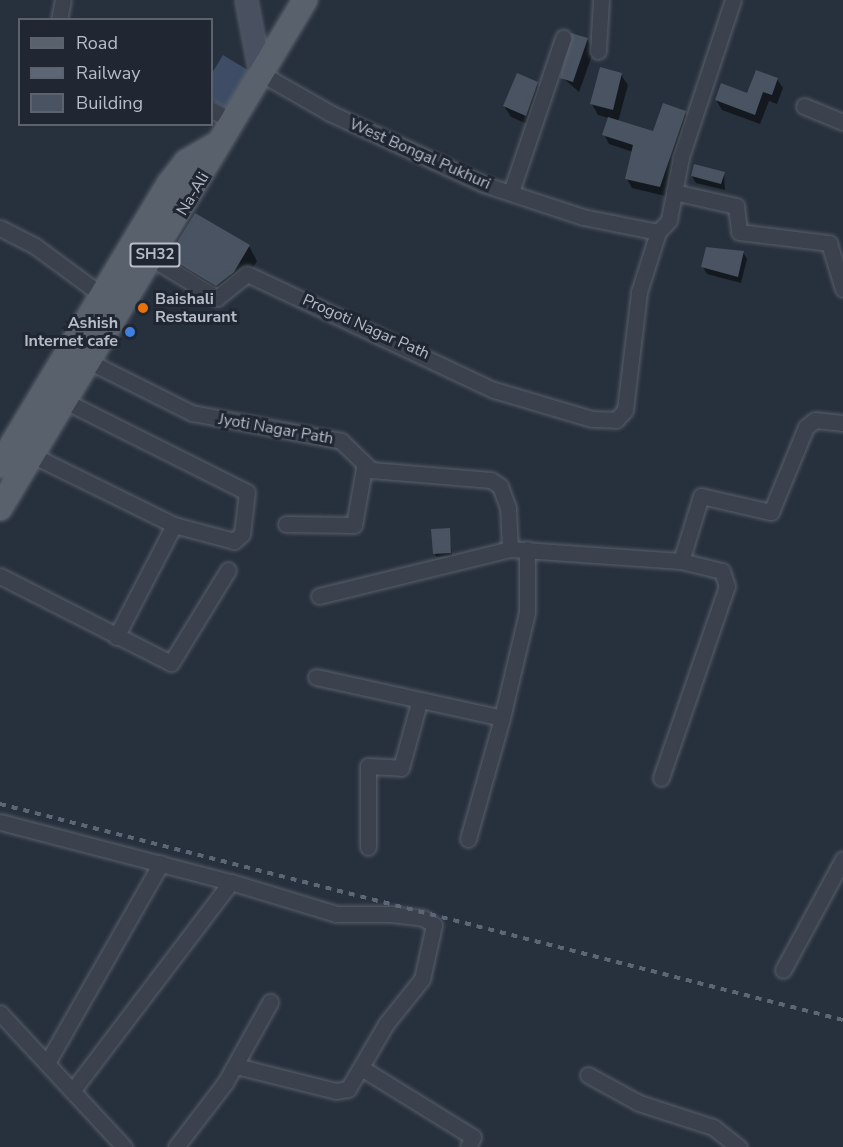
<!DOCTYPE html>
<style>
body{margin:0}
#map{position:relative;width:843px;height:1147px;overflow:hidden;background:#27303d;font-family:"Nunito Sans",sans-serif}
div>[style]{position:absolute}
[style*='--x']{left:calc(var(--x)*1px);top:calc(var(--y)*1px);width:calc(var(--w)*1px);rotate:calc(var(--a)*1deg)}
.water>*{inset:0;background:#3e4d65}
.shadow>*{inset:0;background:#0007}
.building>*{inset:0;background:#495361}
.roads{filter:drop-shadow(0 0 2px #59606b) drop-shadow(0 0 2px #59606b)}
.street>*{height:15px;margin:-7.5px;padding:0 7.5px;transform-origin:7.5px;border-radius:7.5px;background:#3b424e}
.secondary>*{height:21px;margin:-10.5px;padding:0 10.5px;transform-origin:10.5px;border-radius:10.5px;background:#495160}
.primary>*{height:24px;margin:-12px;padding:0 12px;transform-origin:12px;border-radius:12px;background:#59616d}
.rail>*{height:4px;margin-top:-2px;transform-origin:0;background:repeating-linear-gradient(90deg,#5d6674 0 6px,transparent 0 12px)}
.dots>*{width:16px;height:16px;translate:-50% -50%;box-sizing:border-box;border:3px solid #202733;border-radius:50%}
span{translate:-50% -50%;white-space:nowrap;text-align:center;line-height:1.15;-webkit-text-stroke:6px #202733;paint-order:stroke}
.shield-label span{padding:2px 4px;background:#202733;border:2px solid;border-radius:4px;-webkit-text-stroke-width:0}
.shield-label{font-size:15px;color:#b7bdc8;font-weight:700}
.street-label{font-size:16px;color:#b7bdc8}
.poi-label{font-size:16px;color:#b7bdc8;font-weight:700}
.left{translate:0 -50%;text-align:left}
.right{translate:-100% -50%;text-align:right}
.legend{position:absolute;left:18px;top:18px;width:195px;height:108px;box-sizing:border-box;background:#202733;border:2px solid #5c636f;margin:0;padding:8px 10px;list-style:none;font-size:18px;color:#b7bdc8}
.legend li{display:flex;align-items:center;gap:12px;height:30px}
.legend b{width:30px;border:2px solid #5c636f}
</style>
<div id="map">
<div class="water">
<i style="clip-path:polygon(223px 55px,251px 72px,230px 110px,212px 100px,212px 73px)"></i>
</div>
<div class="shadow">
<i style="clip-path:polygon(587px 39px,594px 50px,579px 92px,562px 77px)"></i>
<i style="clip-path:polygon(621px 75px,628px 85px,618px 122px,654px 133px,685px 112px,690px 121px,665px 196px,632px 188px,627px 179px,633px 152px,609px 144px,604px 134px,609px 118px,598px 115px,592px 104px)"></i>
<i style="clip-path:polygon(777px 79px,783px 88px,777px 104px,769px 101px,760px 124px,722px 110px,716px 100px,748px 95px)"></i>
<i style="clip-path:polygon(537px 83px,543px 94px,532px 126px,511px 117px,504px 106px)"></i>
<i style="clip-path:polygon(724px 173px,725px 190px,696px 183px,692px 176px)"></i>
<i style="clip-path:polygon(249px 246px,257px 261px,242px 287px,225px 300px,178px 271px,169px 257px)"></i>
<i style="clip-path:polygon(743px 252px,747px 259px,741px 283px,707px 274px,703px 267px)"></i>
<i style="clip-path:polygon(449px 529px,452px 556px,436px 557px,435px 554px)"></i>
</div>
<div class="building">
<i style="clip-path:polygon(571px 33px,588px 38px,573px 82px,560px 78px)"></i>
<i style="clip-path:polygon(600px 67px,622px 73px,613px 110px,590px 104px)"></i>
<i style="clip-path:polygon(756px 70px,778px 78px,772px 95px,763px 92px,755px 115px,715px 100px,721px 83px,747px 93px)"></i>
<i style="clip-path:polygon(517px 73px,538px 82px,526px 116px,503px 106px)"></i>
<i style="clip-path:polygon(663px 103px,686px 111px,660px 187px,625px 179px,633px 145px,602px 135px,608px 117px,653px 131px)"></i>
<i style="clip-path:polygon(694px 164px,725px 172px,721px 184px,691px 176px)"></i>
<i style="clip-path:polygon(195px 213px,250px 245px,234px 272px,216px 286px,168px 257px)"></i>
<i style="clip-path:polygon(706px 247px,744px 251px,738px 277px,701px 267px)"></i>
<i style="clip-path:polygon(450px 528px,451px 553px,433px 554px,431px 529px)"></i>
</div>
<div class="roads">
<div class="street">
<i style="--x:59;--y:20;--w:20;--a:-79"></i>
<i style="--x:598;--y:51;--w:51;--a:-86.6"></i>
<i style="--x:260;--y:73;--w:81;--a:29.7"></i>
<i style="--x:330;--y:113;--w:169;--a:24.9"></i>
<i style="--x:483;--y:184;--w:105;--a:18.3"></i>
<i style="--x:583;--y:217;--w:76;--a:11.3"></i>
<i style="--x:804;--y:106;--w:42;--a:22.3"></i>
<i style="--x:212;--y:110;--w:23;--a:29"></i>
<i style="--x:511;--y:192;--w:163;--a:-71.3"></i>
<i style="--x:674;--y:192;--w:64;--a:12.7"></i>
<i style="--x:736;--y:206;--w:26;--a:83"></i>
<i style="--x:739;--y:232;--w:91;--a:7"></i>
<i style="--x:829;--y:243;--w:48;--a:73.1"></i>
<i style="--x:0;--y:228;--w:39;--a:27"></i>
<i style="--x:35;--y:246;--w:81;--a:36.4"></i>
<i style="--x:153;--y:259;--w:75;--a:31.4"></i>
<i style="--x:217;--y:298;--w:38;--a:-39"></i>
<i style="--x:247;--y:274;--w:273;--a:25.2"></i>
<i style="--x:494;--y:390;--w:102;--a:16.5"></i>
<i style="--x:592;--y:419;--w:24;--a:2"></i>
<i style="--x:616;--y:420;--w:13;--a:-48"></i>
<i style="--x:625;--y:410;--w:119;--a:-83.2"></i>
<i style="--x:639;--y:292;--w:63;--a:-72.4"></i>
<i style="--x:658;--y:232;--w:16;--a:-47"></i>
<i style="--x:669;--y:220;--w:64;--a:-79.2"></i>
<i style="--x:681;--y:157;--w:165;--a:-71.7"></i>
<i style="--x:90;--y:362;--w:114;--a:26.6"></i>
<i style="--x:192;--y:413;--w:152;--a:10.6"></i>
<i style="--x:341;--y:441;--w:42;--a:44"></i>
<i style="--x:371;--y:470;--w:120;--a:4.8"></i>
<i style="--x:491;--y:480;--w:11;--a:34"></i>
<i style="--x:500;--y:486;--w:23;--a:70"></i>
<i style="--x:508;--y:508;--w:41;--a:87.2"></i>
<i style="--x:67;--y:402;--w:201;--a:26.6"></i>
<i style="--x:247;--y:492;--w:42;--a:96.8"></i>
<i style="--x:242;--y:534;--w:11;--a:139"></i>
<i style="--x:234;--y:541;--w:62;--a:-165.1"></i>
<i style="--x:34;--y:456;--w:156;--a:26.2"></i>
<i style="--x:174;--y:525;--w:126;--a:117.4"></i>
<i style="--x:286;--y:524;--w:68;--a:0.8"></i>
<i style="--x:354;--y:525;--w:58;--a:-80"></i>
<i style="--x:681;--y:561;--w:68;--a:-72.9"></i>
<i style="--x:701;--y:496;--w:72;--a:12.9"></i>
<i style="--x:771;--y:512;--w:92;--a:-67.6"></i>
<i style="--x:806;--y:427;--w:11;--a:-38"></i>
<i style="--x:815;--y:420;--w:28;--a:6"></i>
<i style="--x:0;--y:576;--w:192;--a:27"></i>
<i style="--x:171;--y:663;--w:109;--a:-58.5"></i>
<i style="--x:319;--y:596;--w:197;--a:-13.8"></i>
<i style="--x:510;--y:549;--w:171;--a:4"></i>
<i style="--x:681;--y:561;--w:42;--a:13.7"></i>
<i style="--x:722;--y:571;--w:16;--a:72"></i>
<i style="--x:727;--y:586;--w:203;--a:109"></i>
<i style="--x:316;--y:677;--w:190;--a:12.4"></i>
<i style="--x:502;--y:718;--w:109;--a:-76.7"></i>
<i style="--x:527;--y:612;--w:63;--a:-90"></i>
<i style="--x:0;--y:822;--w:239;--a:14.6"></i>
<i style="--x:468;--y:839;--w:126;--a:-74.3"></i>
<i style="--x:368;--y:847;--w:81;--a:-90"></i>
<i style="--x:368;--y:766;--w:33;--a:3"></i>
<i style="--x:401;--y:768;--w:68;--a:-74.7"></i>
<i style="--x:783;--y:970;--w:126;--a:-61.6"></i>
<i style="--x:0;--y:1013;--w:183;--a:47.2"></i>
<i style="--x:47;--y:1063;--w:230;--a:-60.3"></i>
<i style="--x:363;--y:1069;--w:129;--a:31.7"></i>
<i style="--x:473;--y:1137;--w:11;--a:117"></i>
<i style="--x:588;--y:1075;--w:58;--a:28.8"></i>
<i style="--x:639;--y:1103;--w:78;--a:18"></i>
<i style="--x:713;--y:1127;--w:33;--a:38"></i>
<i style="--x:73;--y:1090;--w:261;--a:-52.8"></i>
<i style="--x:231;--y:882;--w:110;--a:16.9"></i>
<i style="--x:336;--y:914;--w:55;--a:0"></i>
<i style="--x:391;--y:914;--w:32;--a:7"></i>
<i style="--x:423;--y:918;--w:13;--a:32"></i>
<i style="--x:434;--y:925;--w:55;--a:102.5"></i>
<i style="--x:422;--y:979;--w:58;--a:128.7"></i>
<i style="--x:386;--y:1024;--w:75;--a:120.3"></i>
<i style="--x:348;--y:1089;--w:12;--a:171"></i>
<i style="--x:336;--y:1091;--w:103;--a:-166"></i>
<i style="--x:176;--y:1147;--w:81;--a:-52.6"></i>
<i style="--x:225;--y:1083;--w:93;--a:-60.9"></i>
</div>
<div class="secondary">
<i style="--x:246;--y:0;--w:74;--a:79.1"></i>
</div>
<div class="primary">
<i style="--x:0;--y:465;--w:328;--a:-59"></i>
<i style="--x:169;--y:184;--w:28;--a:-52"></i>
<i style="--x:186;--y:162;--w:32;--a:-30"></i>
<i style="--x:0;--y:508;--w:593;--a:-59.02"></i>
</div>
</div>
<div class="rail">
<i style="--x:0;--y:804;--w:870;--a:14.37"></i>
</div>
<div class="dots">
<i style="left:143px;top:308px;background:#e8710a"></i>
<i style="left:130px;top:332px;background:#3f7fe0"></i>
</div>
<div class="shield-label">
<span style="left:155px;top:255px">SH32</span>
</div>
<div class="street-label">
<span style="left:420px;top:154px;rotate:24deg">West Bongal Pukhuri</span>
<span style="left:193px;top:194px;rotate:-59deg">Na-Ali</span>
<span style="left:366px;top:327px;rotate:24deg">Progoti Nagar Path</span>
<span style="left:276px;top:429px;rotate:10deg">Jyoti Nagar Path</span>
</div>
<div class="poi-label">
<span class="left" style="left:155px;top:308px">Baishali<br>Restaurant</span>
<span class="right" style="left:118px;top:332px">Ashish<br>Internet cafe</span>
</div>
<ul class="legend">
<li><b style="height:8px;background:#59616d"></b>Road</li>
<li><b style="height:8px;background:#5d6674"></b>Railway</li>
<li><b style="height:16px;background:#495361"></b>Building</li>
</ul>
</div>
